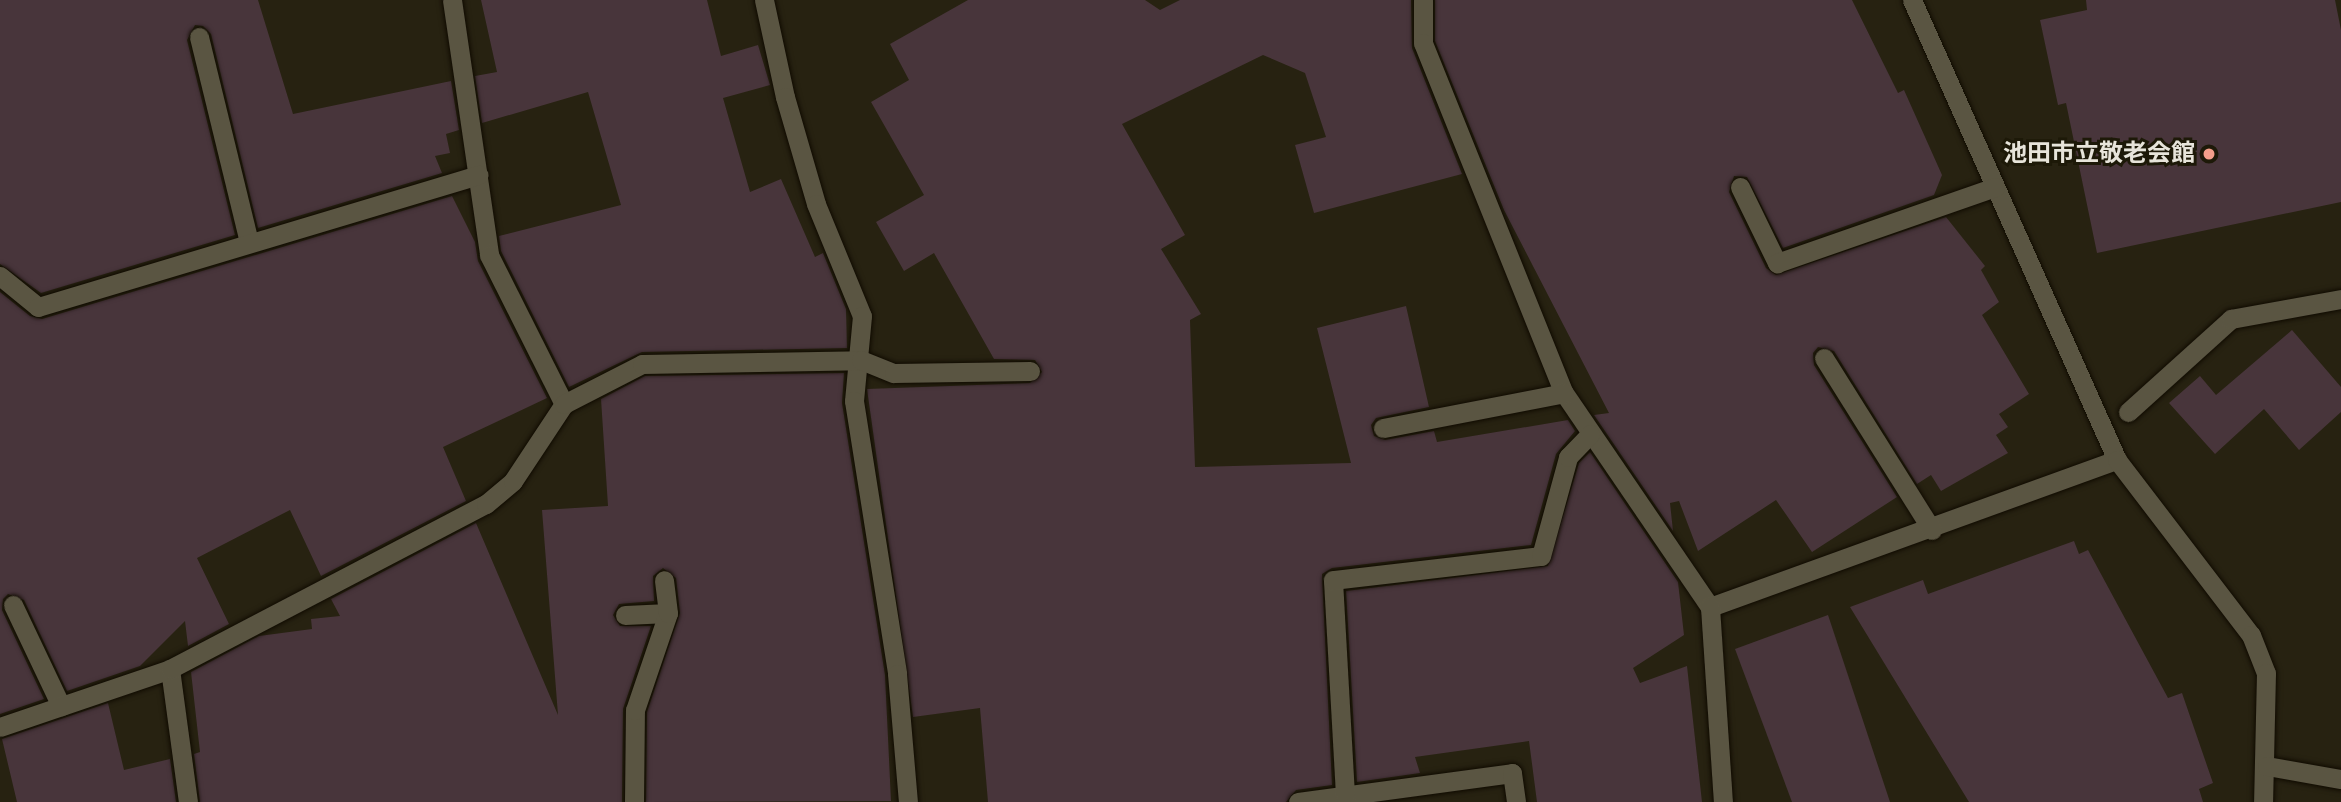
<!DOCTYPE html>
<meta charset="utf-8">
<style>
body{margin:0}
#map{position:relative;width:2341px;height:802px;overflow:hidden;background:#272211;font-family:"Varela Round","Noto Sans JP",sans-serif}
div>[style]{position:absolute}
[style*='--x']{left:calc(var(--x)*1px);top:calc(var(--y)*1px);width:calc(var(--w)*1px);rotate:calc(var(--a)*1deg)}
.building>*{inset:0;background:#48353b}
.roads{filter:drop-shadow(0 0 2px #100b01) drop-shadow(0 0 2px #100b01)}
.service>*{height:19px;margin:-9.5px;padding:0 9.5px;transform-origin:9.5px;border-radius:9.5px;background:#5a5542}
.minor>*{height:19px;margin:-9.5px;padding:0 9.5px;transform-origin:9.5px;border-radius:9.5px;background:#5a5542}
.dots>*{width:19px;height:19px;translate:-50% -50%;box-sizing:border-box;border:4px solid #1d1908;border-radius:50%}
span{translate:-50% -50%;white-space:nowrap;text-align:center;line-height:1.15;-webkit-text-stroke:6px #1d1908;paint-order:stroke}
.poi-label{font-size:24px;color:#e7e4da;font-weight:700}
.right{translate:-100% -50%;text-align:right}
</style>
<div id="map">
<div class="building">
<i style="clip-path:polygon(0 0,258px 0,293px 114px,451px 81px,459px 130px,446px 134px,450px 153px,435px 156px,442px 173px,258px 228px,211px 34px,203px 26px,195px 25px,187px 40px,235px 235px,41px 293px,0 264px)"></i>
<i style="clip-path:polygon(481px 0,707px 0,721px 56px,758px 45px,770px 85px,723px 98px,750px 192px,781px 179px,815px 257px,823px 253px,846px 309px,847px 348px,642px 352px,569px 387px,501px 251px,499px 236px,621px 205px,588px 92px,482px 123px,475px 76px,497px 72px)"></i>
<i style="clip-path:polygon(968px 0,1145px 0,1160px 10px,1180px 0,1411px 0,1412px 48px,1462px 174px,1314px 213px,1295px 145px,1326px 137px,1305px 73px,1263px 55px,1122px 124px,1185px 235px,1161px 249px,1201px 314px,1190px 320px,1195px 467px,1351px 463px,1317px 328px,1406px 306px,1429px 407px,1376px 418px,1371px 425px,1374px 436px,1385px 440px,1434px 431px,1437px 442px,1568px 420px,1575px 431px,1556px 454px,1531px 545px,1332px 568px,1322px 574px,1332px 785px,1296px 790px,1286px 802px,988px 802px,980px 708px,913px 717px,867px 389px,1030px 383px,1042px 372px,1035px 360px,994px 359px,934px 253px,904px 271px,876px 222px,924px 195px,871px 102px,909px 80px,890px 44px)"></i>
<i style="clip-path:polygon(1435px 0,1852px 0,1898px 93px,1904px 90px,1942px 175px,1934px 195px,1783px 248px,1747px 177px,1734px 176px,1729px 192px,1766px 268px,1776px 275px,1946px 217px,1985px 266px,1981px 270px,1999px 302px,1982px 315px,2029px 394px,1999px 414px,2008px 427px,1996px 435px,2008px 453px,1941px 491px,1931px 475px,1917px 484px,1834px 351px,1818px 347px,1813px 353px,1814px 365px,1897px 497px,1812px 552px,1776px 500px,1698px 551px,1679px 501px,1670px 503px,1673px 531px,1594px 415px,1609px 413px,1504px 210px,1435px 41px)"></i>
<i style="clip-path:polygon(2086px 0,2335px 0,2341px 30px,2341px 202px,2097px 253px,2066px 103px,2058px 105px,2040px 20px,2087px 10px)"></i>
<i style="clip-path:polygon(452px 196px,475px 242px,478px 261px,547px 398px,443px 447px,466px 501px,321px 576px,290px 510px,197px 558px,229px 624px,188px 646px,185px 621px,140px 666px,67px 691px,24px 600px,8px 594px,3px 599px,2px 610px,44px 699px,0 714px,0 292px,30px 316px,42px 319px)"></i>
<i style="clip-path:polygon(2292px 330px,2341px 387px,2341px 412px,2299px 450px,2264px 409px,2215px 454px,2169px 403px,2200px 376px,2216px 395px)"></i>
<i style="clip-path:polygon(844px 373px,842px 403px,885px 675px,891px 801px,646px 802px,647px 712px,680px 613px,676px 578px,663px 568px,653px 576px,654px 601px,619px 604px,613px 615px,620px 626px,651px 626px,623px 709px,622px 802px,200px 802px,194px 754px,200px 752px,191px 672px,259px 636px,312px 629px,311px 619px,340px 616px,331px 599px,476px 523px,558px 715px,542px 510px,608px 506px,601px 399px,645px 376px)"></i>
<i style="clip-path:polygon(1590px 452px,1678px 582px,1684px 635px,1633px 668px,1640px 683px,1687px 666px,1702px 802px,1537px 802px,1529px 741px,1415px 757px,1420px 773px,1357px 782px,1346px 591px,1548px 566px,1579px 463px)"></i>
<i style="clip-path:polygon(2074px 541px,2079px 554px,2088px 550px,2168px 698px,2182px 693px,2213px 783px,2199px 789px,2203px 802px,1969px 802px,1850px 607px,1923px 580px,1928px 594px)"></i>
<i style="clip-path:polygon(1828px 615px,1890px 802px,1792px 802px,1735px 649px)"></i>
<i style="clip-path:polygon(108px 703px,124px 770px,170px 759px,176px 802px,17px 802px,2px 739px)"></i>
</div>
<div class="roads">
<div class="service">
<i style="--x:2128;--y:412;--w:139;--a:-42.1"></i>
<i style="--x:2231;--y:319;--w:112;--a:-10.3"></i>
<i style="--x:1298;--y:802;--w:216;--a:-7.7"></i>
</div>
<div class="minor">
<i style="--x:452;--y:0;--w:258;--a:81.7"></i>
<i style="--x:489;--y:255;--w:167;--a:63.3"></i>
<i style="--x:764;--y:0;--w:99;--a:77.8"></i>
<i style="--x:785;--y:97;--w:111;--a:73.8"></i>
<i style="--x:816;--y:204;--w:121;--a:67.7"></i>
<i style="--x:862;--y:316;--w:85;--a:95.4"></i>
<i style="--x:854;--y:401;--w:276;--a:81"></i>
<i style="--x:897;--y:674;--w:128;--a:85.1"></i>
<i style="--x:1423;--y:0;--w:43;--a:90"></i>
<i style="--x:1423;--y:43;--w:377;--a:68.1"></i>
<i style="--x:1564;--y:393;--w:259;--a:55.7"></i>
<i style="--x:1710;--y:607;--w:433;--a:-19.9"></i>
<i style="--x:1912;--y:0;--w:504;--a:65.98"></i>
<i style="--x:2117;--y:460;--w:220;--a:52.6"></i>
<i style="--x:2251;--y:635;--w:41;--a:68.5"></i>
<i style="--x:2266;--y:673;--w:129;--a:91.3"></i>
<i style="--x:199;--y:37;--w:211;--a:76.3"></i>
<i style="--x:1740;--y:187;--w:85;--a:64"></i>
<i style="--x:1777;--y:263;--w:231;--a:-19.2"></i>
<i style="--x:0;--y:276;--w:49;--a:39.2"></i>
<i style="--x:38;--y:307;--w:460;--a:-16.7"></i>
<i style="--x:1824;--y:358;--w:203;--a:57.9"></i>
<i style="--x:1383;--y:428;--w:184;--a:-10.9"></i>
<i style="--x:13;--y:605;--w:112;--a:64.6"></i>
<i style="--x:1710;--y:607;--w:195;--a:86.2"></i>
<i style="--x:625;--y:615;--w:43;--a:-2.7"></i>
<i style="--x:170;--y:669;--w:134;--a:82.3"></i>
<i style="--x:0;--y:727;--w:180;--a:-18.8"></i>
<i style="--x:170;--y:669;--w:356;--a:-27.6"></i>
<i style="--x:486;--y:504;--w:35;--a:-40"></i>
<i style="--x:513;--y:481;--w:92;--a:-56.5"></i>
<i style="--x:564;--y:404;--w:88;--a:-27.1"></i>
<i style="--x:642;--y:364;--w:219;--a:-1"></i>
<i style="--x:861;--y:360;--w:35;--a:22"></i>
<i style="--x:894;--y:373;--w:136;--a:-0.8"></i>
<i style="--x:2267;--y:766;--w:75;--a:10"></i>
<i style="--x:1512;--y:773;--w:29;--a:82"></i>
<i style="--x:1345;--y:795;--w:215;--a:-93.2"></i>
<i style="--x:1333;--y:580;--w:209;--a:-6.6"></i>
<i style="--x:1541;--y:556;--w:103;--a:-74.7"></i>
<i style="--x:1568;--y:457;--w:32;--a:-46"></i>
<i style="--x:634;--y:802;--w:92;--a:-89.4"></i>
<i style="--x:635;--y:710;--w:102;--a:-71.2"></i>
<i style="--x:668;--y:613;--w:33;--a:-97"></i>
</div>
</div>
<div class="dots">
<i style="left:2209px;top:154px;background:#f49e8a"></i>
</div>
<div class="poi-label">
<span class="right" style="left:2195px;top:154px">池田市立敬老会館</span>
</div>
</div>
